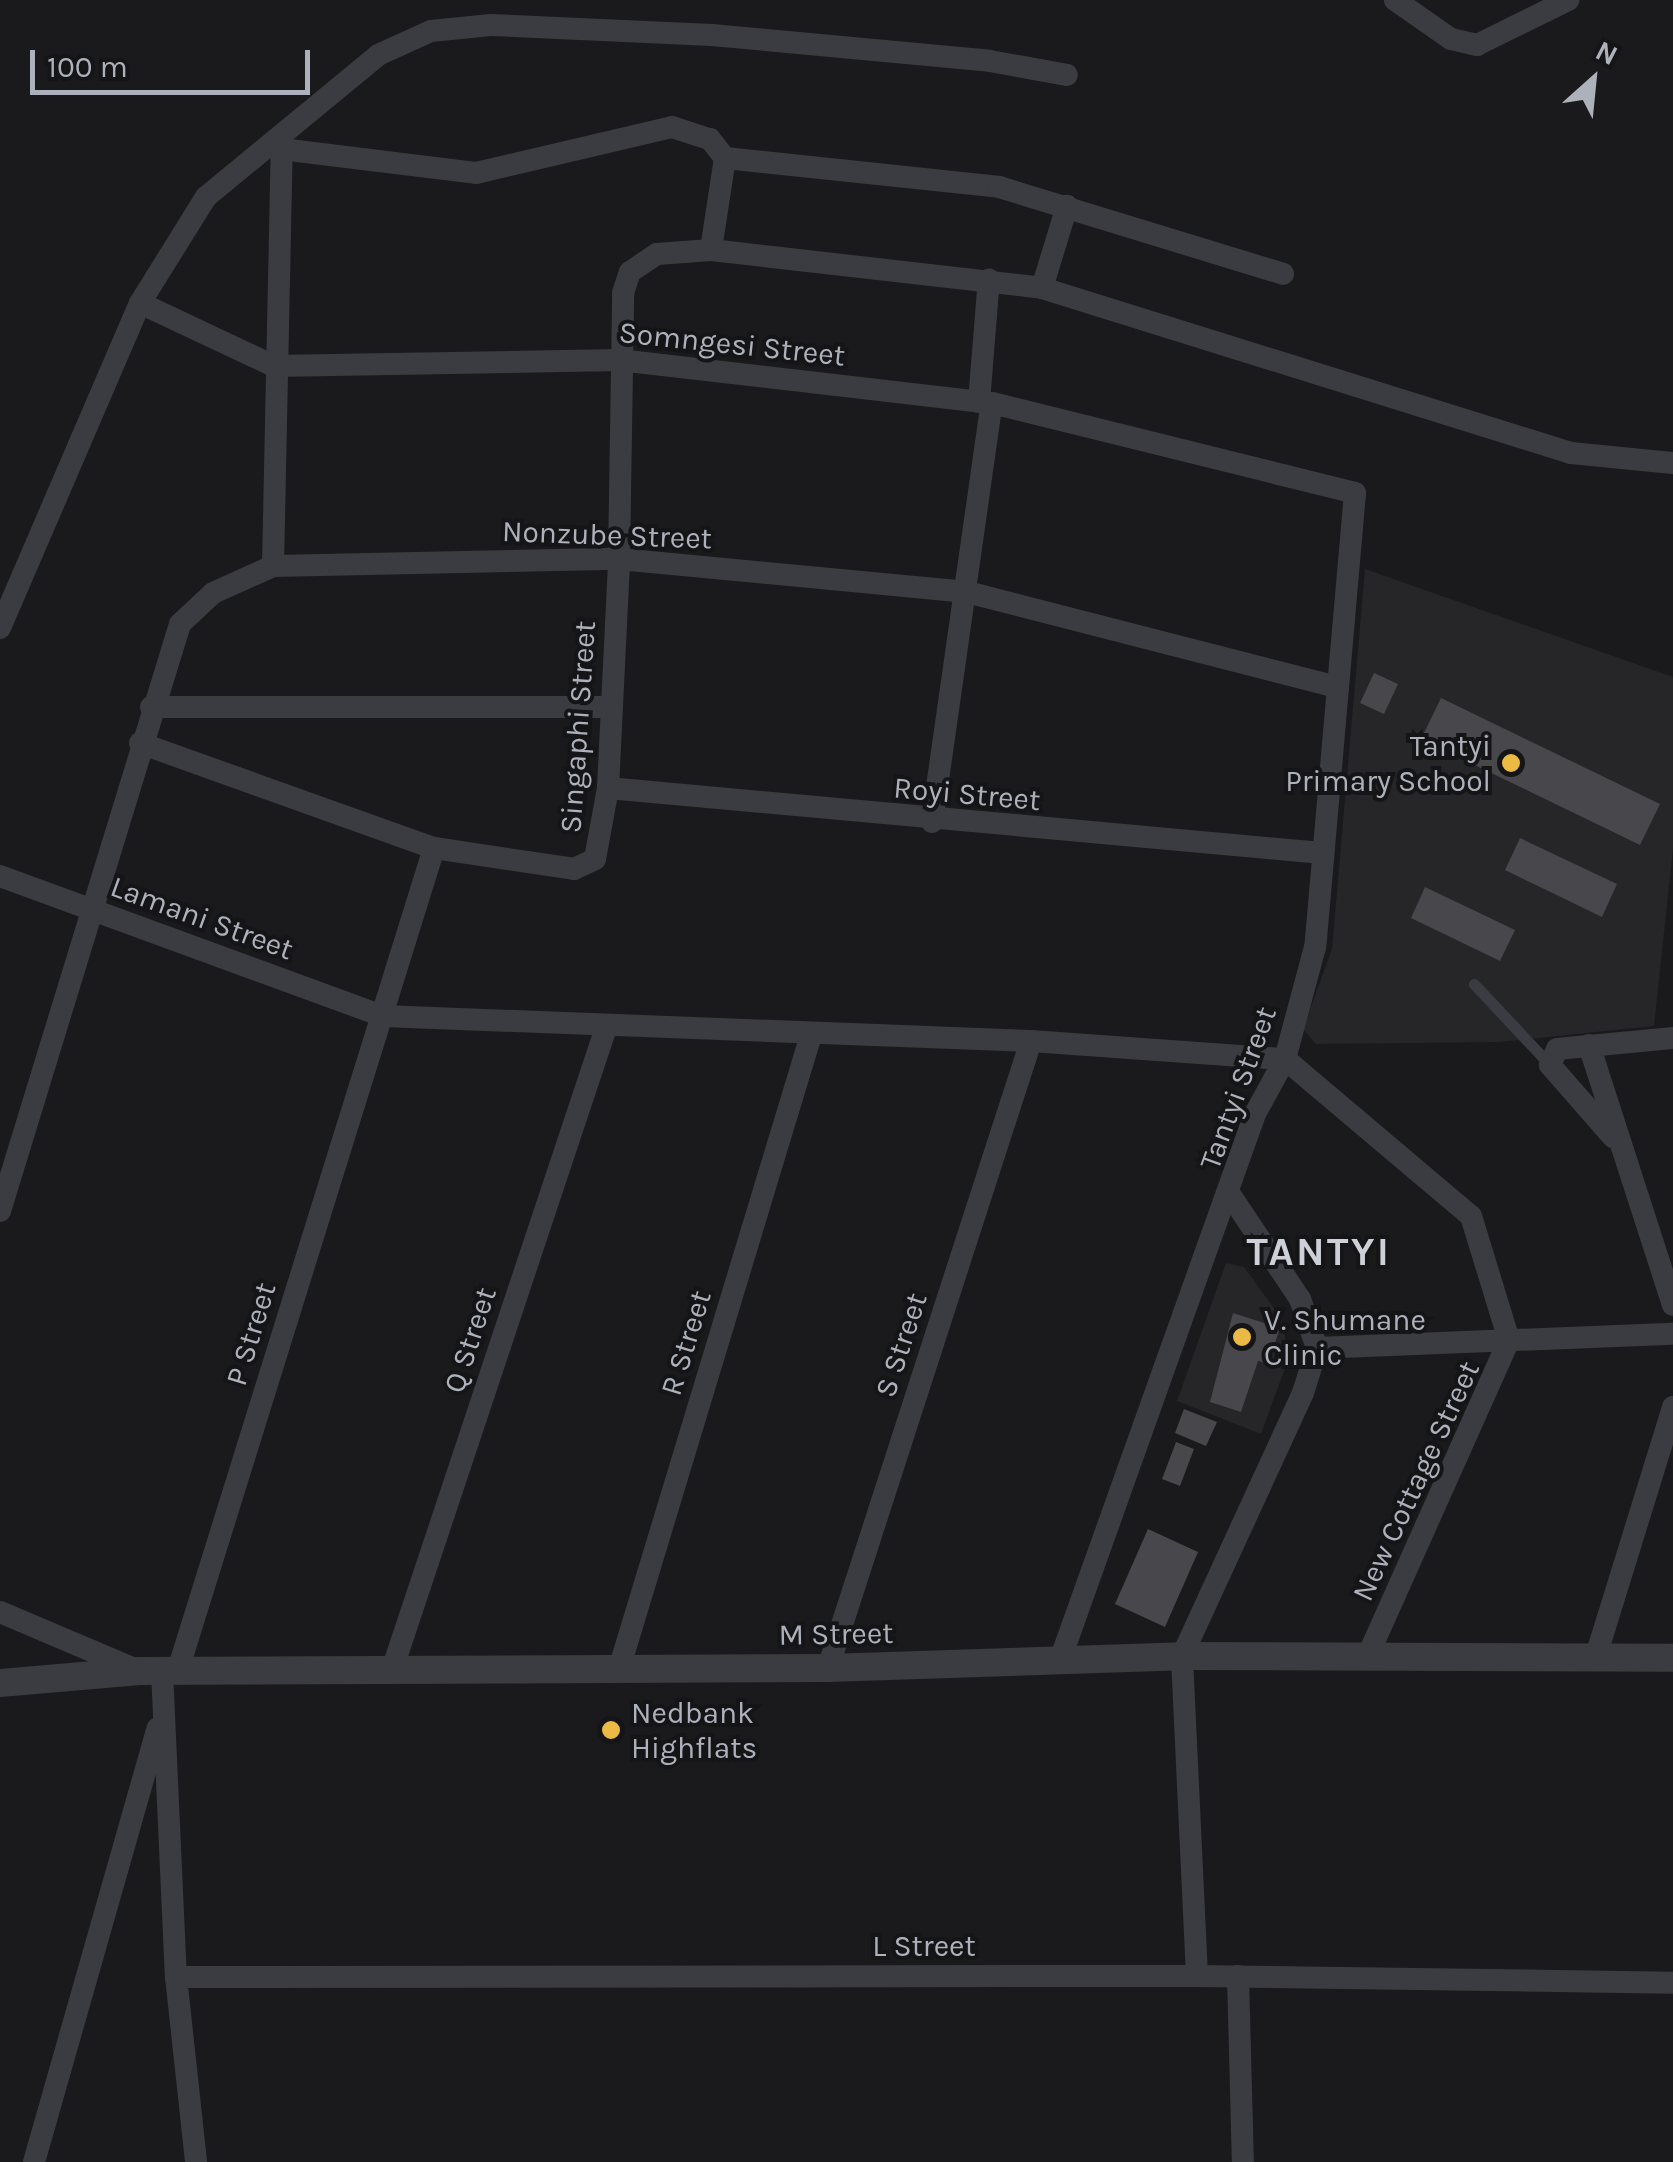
<!DOCTYPE html>
<style>
body{margin:0}
#map{position:relative;width:1673px;height:2162px;overflow:hidden;background:#1a1a1c;font-family:Karla,sans-serif}
div>[style]{position:absolute}
[style*='--x']{left:calc(var(--x)*1px);top:calc(var(--y)*1px);width:calc(var(--w)*1px);rotate:calc(var(--a)*1deg)}
.built>*{inset:0;background:#262629}
.building>*{inset:0;background:#47474c}
.service>*{height:11px;margin:-5.5px;padding:0 5.5px;transform-origin:5.5px;border-radius:5.5px;background:#3b3c41}
.minor>*{height:22px;margin:-11px;padding:0 11px;transform-origin:11px;border-radius:11px;background:#3b3c41}
.tertiary>*{height:28px;margin:-14px;padding:0 14px;transform-origin:14px;border-radius:14px;background:#3b3c41}
.dots>*{width:28px;height:28px;translate:-50% -50%;box-sizing:border-box;border:5px solid #151517;border-radius:50%}
span{translate:-50% -50%;white-space:nowrap;text-align:center;line-height:1.15;-webkit-text-stroke:8px #151517;paint-order:stroke}
.street-label{font-size:30px;color:#adb1bb}
.poi-label{font-size:30px;color:#adb1bb}
.right{translate:-100% -50%;text-align:right}
.left{translate:0 -50%;text-align:left}
.district-label{font-size:40px;color:#ced0d7;font-weight:700;letter-spacing:2.5px}
.north{position:absolute;left:1543px;top:30px;width:100px;height:100px;-webkit-text-stroke:8px #151517;paint-order:stroke;rotate:27deg;font-size:28px;font-weight:700;line-height:40px;text-align:center;color:#adb1bb}
.north::after{content:'';display:block;margin:auto;width:35px;height:45px;background:#adb1bb;clip-path:polygon(50% 0,100% 100%,50% 72%,0 100%)}
.scale{position:absolute;left:30px;top:50px;width:280px;height:45px;box-sizing:border-box;border:5px solid #adb1bb;border-top:0;padding-left:12px;font-size:30px;line-height:35px;white-space:nowrap;color:#adb1bb;-webkit-text-stroke:8px #151517;paint-order:stroke}
</style>
<div id="map">
<div class="built">
<i style="clip-path:polygon(1365px 569px,1673px 677px,1673px 849px,1654px 1026px,1499px 1042px,1316px 1044px,1303px 1029px,1332px 949px)"></i>
<i style="clip-path:polygon(1226px 1263px,1244px 1267px,1281px 1318px,1289px 1357px,1261px 1434px,1177px 1401px)"></i>
</div>
<div class="building">
<i style="clip-path:polygon(1374px 673px,1398px 684px,1384px 714px,1360px 703px)"></i>
<i style="clip-path:polygon(1441px 698px,1660px 804px,1640px 845px,1421px 739px)"></i>
<i style="clip-path:polygon(1520px 838px,1617px 884px,1602px 917px,1505px 870px)"></i>
<i style="clip-path:polygon(1425px 887px,1515px 930px,1500px 961px,1411px 918px)"></i>
<i style="clip-path:polygon(1233px 1313px,1280px 1328px,1268px 1364px,1258px 1361px,1241px 1412px,1210px 1402px)"></i>
<i style="clip-path:polygon(1184px 1409px,1217px 1422px,1206px 1446px,1175px 1433px)"></i>
<i style="clip-path:polygon(1176px 1442px,1194px 1449px,1180px 1486px,1162px 1479px)"></i>
<i style="clip-path:polygon(1148px 1529px,1198px 1552px,1165px 1627px,1115px 1604px)"></i>
</div>
<div class="service">
<i style="--x:1474;--y:984;--w:111;--a:46.8"></i>
</div>
<div class="minor">
<i style="--x:1395;--y:0;--w:68;--a:34.9"></i>
<i style="--x:1451;--y:39;--w:27;--a:13"></i>
<i style="--x:1477;--y:45;--w:102;--a:-26.3"></i>
<i style="--x:281;--y:149;--w:196;--a:7"></i>
<i style="--x:476;--y:173;--w:201;--a:-13.2"></i>
<i style="--x:672;--y:127;--w:40;--a:18"></i>
<i style="--x:710;--y:139;--w:24;--a:52"></i>
<i style="--x:725;--y:158;--w:93;--a:98.7"></i>
<i style="--x:725;--y:158;--w:276;--a:6"></i>
<i style="--x:999;--y:187;--w:297;--a:17"></i>
<i style="--x:1042;--y:288;--w:86;--a:-73"></i>
<i style="--x:140;--y:303;--w:125;--a:-58.1"></i>
<i style="--x:206;--y:197;--w:223;--a:-39.5"></i>
<i style="--x:378;--y:55;--w:58;--a:-24.4"></i>
<i style="--x:431;--y:31;--w:60;--a:-5.7"></i>
<i style="--x:491;--y:25;--w:221;--a:2.6"></i>
<i style="--x:712;--y:35;--w:279;--a:5.3"></i>
<i style="--x:990;--y:61;--w:78;--a:10.3"></i>
<i style="--x:979;--y:402;--w:123;--a:-85.4"></i>
<i style="--x:273;--y:566;--w:427;--a:-88.8"></i>
<i style="--x:0;--y:628;--w:354;--a:-66.7"></i>
<i style="--x:140;--y:303;--w:148;--a:25.2"></i>
<i style="--x:274;--y:366;--w:345;--a:-1"></i>
<i style="--x:619;--y:360;--w:375;--a:6.6"></i>
<i style="--x:992;--y:403;--w:374;--a:13.9"></i>
<i style="--x:1355;--y:493;--w:456;--a:95"></i>
<i style="--x:1315;--y:947;--w:116;--a:105"></i>
<i style="--x:1285;--y:1059;--w:63;--a:118.6"></i>
<i style="--x:1255;--y:1114;--w:580;--a:109.65"></i>
<i style="--x:151;--y:707;--w:460;--a:0"></i>
<i style="--x:140;--y:743;--w:312;--a:19.7"></i>
<i style="--x:434;--y:848;--w:142;--a:8.5"></i>
<i style="--x:574;--y:869;--w:23;--a:-25"></i>
<i style="--x:595;--y:859;--w:72;--a:-79.6"></i>
<i style="--x:608;--y:788;--w:229;--a:-87.2"></i>
<i style="--x:619;--y:559;--w:266;--a:-89.1"></i>
<i style="--x:623;--y:293;--w:22;--a:-72"></i>
<i style="--x:630;--y:272;--w:32;--a:-34"></i>
<i style="--x:657;--y:254;--w:54;--a:-4.2"></i>
<i style="--x:711;--y:250;--w:333;--a:6.5"></i>
<i style="--x:1042;--y:288;--w:554;--a:17.32"></i>
<i style="--x:1571;--y:453;--w:102;--a:5.6"></i>
<i style="--x:608;--y:788;--w:717;--a:5.2"></i>
<i style="--x:932;--y:822;--w:423;--a:-81.9"></i>
<i style="--x:0;--y:876;--w:408;--a:20.1"></i>
<i style="--x:383;--y:1016;--w:648;--a:2.21"></i>
<i style="--x:1031;--y:1041;--w:255;--a:4.1"></i>
<i style="--x:1285;--y:1059;--w:243;--a:40.2"></i>
<i style="--x:1471;--y:1216;--w:130;--a:73"></i>
<i style="--x:1509;--y:1340;--w:348;--a:114.1"></i>
<i style="--x:1589;--y:1045;--w:273;--a:72.1"></i>
<i style="--x:1613;--y:1137;--w:96;--a:-131.2"></i>
<i style="--x:1550;--y:1065;--w:17;--a:-66"></i>
<i style="--x:1557;--y:1049;--w:117;--a:-5.4"></i>
<i style="--x:0;--y:1211;--w:614;--a:-72.95"></i>
<i style="--x:180;--y:624;--w:45;--a:-43.2"></i>
<i style="--x:213;--y:593;--w:66;--a:-24.2"></i>
<i style="--x:273;--y:566;--w:346;--a:-1.2"></i>
<i style="--x:619;--y:559;--w:350;--a:5.4"></i>
<i style="--x:967;--y:592;--w:383;--a:14.4"></i>
<i style="--x:1317;--y:1348;--w:356;--a:-2.3"></i>
<i style="--x:0;--y:1612;--w:151;--a:23"></i>
<i style="--x:1596;--y:1656;--w:261;--a:-72.8"></i>
<i style="--x:828;--y:1668;--w:659;--a:-72.06"></i>
<i style="--x:619;--y:1669;--w:662;--a:-73.15"></i>
<i style="--x:178;--y:1670;--w:861;--a:-72.7"></i>
<i style="--x:392;--y:1670;--w:677;--a:-71.57"></i>
<i style="--x:162;--y:1671;--w:306;--a:87.4"></i>
<i style="--x:176;--y:1977;--w:186;--a:83.8"></i>
<i style="--x:1197;--y:1976;--w:320;--a:-92.7"></i>
<i style="--x:1182;--y:1656;--w:289;--a:-65.3"></i>
<i style="--x:1303;--y:1393;--w:47;--a:-72.7"></i>
<i style="--x:1317;--y:1348;--w:52;--a:-109.1"></i>
<i style="--x:1300;--y:1299;--w:124;--a:-123.8"></i>
<i style="--x:1238;--y:1976;--w:186;--a:88.5"></i>
<i style="--x:176;--y:1977;--w:1021;--a:-0.06"></i>
<i style="--x:1197;--y:1976;--w:476;--a:0.8"></i>
<i style="--x:34;--y:2162;--w:451;--a:-74.1"></i>
</div>
<div class="tertiary">
<i style="--x:0;--y:1683;--w:140;--a:-4.9"></i>
<i style="--x:139;--y:1671;--w:689;--a:-0.25"></i>
<i style="--x:828;--y:1668;--w:354;--a:-1.9"></i>
<i style="--x:1182;--y:1656;--w:491;--a:0.2"></i>
</div>
<div class="dots">
<i style="left:1511px;top:763px;background:#eaba44"></i>
<i style="left:1242px;top:1337px;background:#eaba44"></i>
<i style="left:611px;top:1730px;background:#eaba44"></i>
</div>
<div class="street-label">
<span style="left:732px;top:344px;rotate:6deg">Somngesi Street</span>
<span style="left:607px;top:535px;rotate:2deg">Nonzube Street</span>
<span style="left:578px;top:727px;rotate:-86deg">Singaphi Street</span>
<span style="left:967px;top:794px;rotate:5deg">Royi Street</span>
<span style="left:202px;top:918px;rotate:20deg">Lamani Street</span>
<span style="left:1238px;top:1088px;rotate:-70deg">Tantyi Street</span>
<span style="left:251px;top:1334px;rotate:-73deg">P Street</span>
<span style="left:470px;top:1340px;rotate:-72deg">Q Street</span>
<span style="left:686px;top:1343px;rotate:-73deg">R Street</span>
<span style="left:901px;top:1345px;rotate:-72deg">S Street</span>
<span style="left:1416px;top:1481px;rotate:-65deg">New Cottage Street</span>
<span style="left:836px;top:1634px;rotate:-1deg">M Street</span>
<span style="left:924px;top:1946px">L Street</span>
</div>
<div class="poi-label">
<span class="right" style="left:1491px;top:763px">Tantyi<br>Primary School</span>
<span class="left" style="left:1264px;top:1337px">V. Shumane<br>Clinic</span>
<span class="left" style="left:631px;top:1730px">Nedbank<br>Highflats</span>
</div>
<div class="district-label">
<span style="left:1319px;top:1252px">TANTYI</span>
</div>
<div class="north">N</div>
<div class="scale">100 m</div>
</div>
